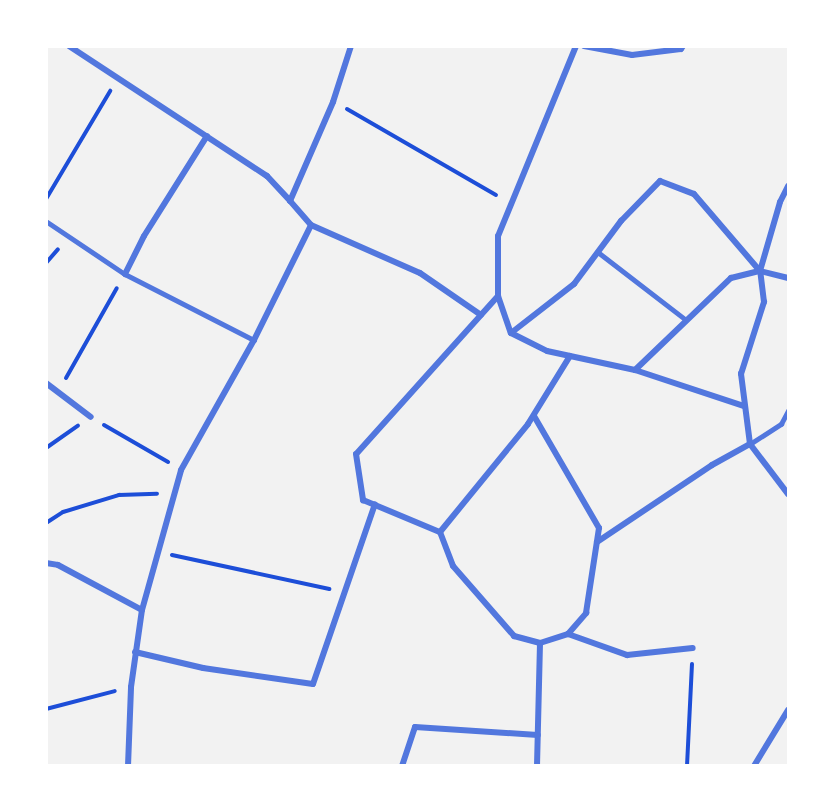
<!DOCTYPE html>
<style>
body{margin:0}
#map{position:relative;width:835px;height:812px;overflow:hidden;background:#f2f2f2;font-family:"Roboto Condensed",sans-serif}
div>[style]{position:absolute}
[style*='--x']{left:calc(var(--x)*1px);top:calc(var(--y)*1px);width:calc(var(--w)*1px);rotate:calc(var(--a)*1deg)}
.path>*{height:4px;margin:-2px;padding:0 2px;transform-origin:2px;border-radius:2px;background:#1d4ed8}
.service>*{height:4.5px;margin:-2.25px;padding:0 2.25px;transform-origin:2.25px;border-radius:2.25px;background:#5277de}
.minor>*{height:6px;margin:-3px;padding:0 3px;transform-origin:3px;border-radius:3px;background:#5277de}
span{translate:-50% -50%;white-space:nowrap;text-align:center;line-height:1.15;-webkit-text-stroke:4.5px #fff;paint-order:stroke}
.frame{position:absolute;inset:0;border:48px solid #fff;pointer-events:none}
</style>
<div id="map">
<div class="path">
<i style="--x:347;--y:109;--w:172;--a:30"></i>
<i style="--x:46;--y:199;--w:126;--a:-59.3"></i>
<i style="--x:46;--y:263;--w:18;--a:-49"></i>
<i style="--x:66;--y:378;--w:103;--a:-60.5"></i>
<i style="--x:104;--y:425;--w:74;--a:30"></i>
<i style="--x:46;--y:448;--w:39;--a:-35"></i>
<i style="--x:46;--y:523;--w:20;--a:-33"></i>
<i style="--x:63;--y:512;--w:59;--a:-16.9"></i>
<i style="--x:119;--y:495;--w:38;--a:-2"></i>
<i style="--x:172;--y:555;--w:161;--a:12.2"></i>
<i style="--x:46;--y:709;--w:71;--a:-14.6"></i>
<i style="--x:687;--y:766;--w:102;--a:-87.2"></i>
</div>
<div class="service">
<i style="--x:46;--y:221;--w:95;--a:33.9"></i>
<i style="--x:125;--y:274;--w:145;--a:27.1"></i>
<i style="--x:598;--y:252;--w:110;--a:37.6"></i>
<i style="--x:750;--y:444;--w:37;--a:-33"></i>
<i style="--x:781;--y:424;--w:15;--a:-62"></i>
</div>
<div class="minor">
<i style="--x:69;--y:46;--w:237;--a:33.3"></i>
<i style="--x:267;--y:176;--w:34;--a:47"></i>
<i style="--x:576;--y:46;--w:205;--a:112.3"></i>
<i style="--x:498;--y:236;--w:60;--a:90"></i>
<i style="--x:498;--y:296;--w:39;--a:71"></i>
<i style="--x:511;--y:333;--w:40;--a:26.6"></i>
<i style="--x:547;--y:351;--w:90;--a:12.2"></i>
<i style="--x:635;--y:370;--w:115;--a:18.3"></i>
<i style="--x:584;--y:46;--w:49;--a:10.6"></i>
<i style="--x:632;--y:55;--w:49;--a:-7"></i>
<i style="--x:681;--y:49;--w:4;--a:-56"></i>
<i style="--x:311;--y:225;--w:119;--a:23.8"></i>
<i style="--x:420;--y:273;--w:74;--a:34.5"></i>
<i style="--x:125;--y:274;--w:42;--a:-63.4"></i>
<i style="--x:144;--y:236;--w:118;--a:-57.8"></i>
<i style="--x:498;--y:296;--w:212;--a:131.9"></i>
<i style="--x:356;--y:454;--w:47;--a:81.3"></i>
<i style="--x:363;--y:500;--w:83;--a:22.6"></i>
<i style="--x:440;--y:532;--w:139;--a:-50.8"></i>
<i style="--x:528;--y:424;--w:80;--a:-58.3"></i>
<i style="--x:511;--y:333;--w:80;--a:-37.9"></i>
<i style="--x:574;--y:284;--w:79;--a:-53.3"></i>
<i style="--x:621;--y:221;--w:56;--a:-45.7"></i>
<i style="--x:660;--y:181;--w:36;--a:21"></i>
<i style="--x:694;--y:194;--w:101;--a:49.4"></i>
<i style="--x:635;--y:370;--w:133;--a:-43.8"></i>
<i style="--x:731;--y:278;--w:30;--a:-14"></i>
<i style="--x:760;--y:271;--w:29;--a:14"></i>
<i style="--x:46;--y:383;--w:56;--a:37.1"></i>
<i style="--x:750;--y:444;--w:71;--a:-97.3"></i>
<i style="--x:741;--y:374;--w:76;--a:-72.3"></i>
<i style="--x:764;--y:302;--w:31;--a:-97"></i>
<i style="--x:760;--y:271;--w:72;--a:-73.8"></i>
<i style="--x:780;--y:202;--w:18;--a:-63"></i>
<i style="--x:440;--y:532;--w:36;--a:69"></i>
<i style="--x:453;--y:566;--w:93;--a:48.9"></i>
<i style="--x:514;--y:636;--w:27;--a:15"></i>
<i style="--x:540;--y:643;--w:29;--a:-18"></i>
<i style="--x:568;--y:634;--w:28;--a:-49"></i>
<i style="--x:586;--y:613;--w:86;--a:-81.3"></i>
<i style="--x:599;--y:528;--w:129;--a:-120.1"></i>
<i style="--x:597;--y:542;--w:138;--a:-33.8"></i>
<i style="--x:712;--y:465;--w:43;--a:-28.9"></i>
<i style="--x:750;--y:444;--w:63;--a:52.8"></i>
<i style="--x:46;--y:563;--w:12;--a:9"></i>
<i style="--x:58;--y:565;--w:95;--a:28.2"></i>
<i style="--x:568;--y:634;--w:63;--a:19.6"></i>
<i style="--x:627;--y:655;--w:66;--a:-6.1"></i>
<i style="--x:135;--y:652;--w:70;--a:13.2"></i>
<i style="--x:203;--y:668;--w:111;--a:8.3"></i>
<i style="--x:313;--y:684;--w:190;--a:-71"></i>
<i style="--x:128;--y:766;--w:79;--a:-87.8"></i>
<i style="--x:131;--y:687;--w:78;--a:-81.9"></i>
<i style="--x:142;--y:610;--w:145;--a:-74.4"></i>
<i style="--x:181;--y:470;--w:149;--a:-60.7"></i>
<i style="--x:254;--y:340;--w:128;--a:-63.6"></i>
<i style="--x:311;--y:225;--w:32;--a:-131"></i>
<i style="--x:290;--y:201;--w:108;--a:-66.5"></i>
<i style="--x:333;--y:102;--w:59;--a:-72.2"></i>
<i style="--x:402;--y:766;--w:41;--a:-71.6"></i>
<i style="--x:415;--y:727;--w:123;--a:3.7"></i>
<i style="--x:537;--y:766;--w:123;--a:-88.6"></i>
<i style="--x:754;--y:766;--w:66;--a:-58.7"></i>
</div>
<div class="frame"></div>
</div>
